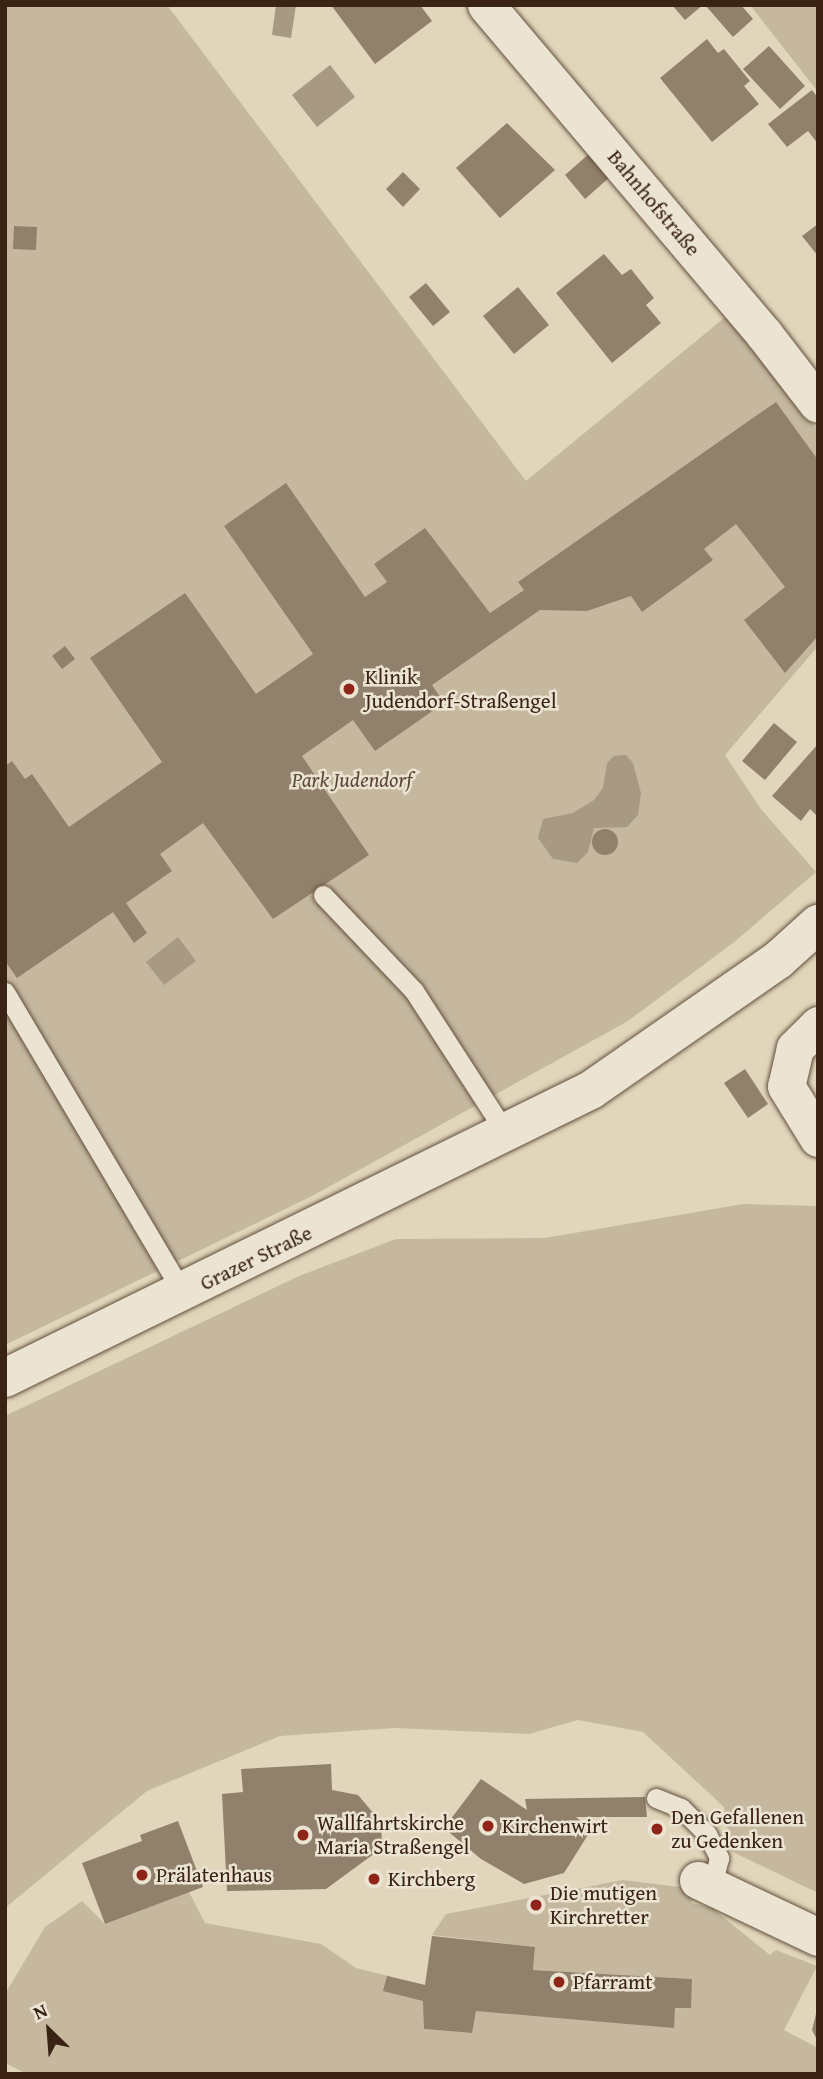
<!DOCTYPE html>
<meta charset="utf-8">
<style>
body{margin:0}
#map{position:relative;width:823px;height:2079px;overflow:hidden;background:#e1d6bb;font-family:"Gentium Book Plus",serif}
div>[style]{position:absolute}
[style*='--x']{left:calc(var(--x)*1px);top:calc(var(--y)*1px);width:calc(var(--w)*1px);rotate:calc(var(--a)*1deg)}
.green>*{inset:0;background:#c5b89f}
.water>*{inset:0;background:#a89982}
.building>*{inset:0;background:#91806b}
.round{border-radius:50%}
.roads{filter:drop-shadow(0 0 2px #64503e) drop-shadow(0 0 2px #64503e)}
.service>*{height:19px;margin:-9.5px;padding:0 9.5px;transform-origin:9.5px;border-radius:9.5px;background:#ece4d3}
.minor>*{height:37px;margin:-18.5px;padding:0 18.5px;transform-origin:18.5px;border-radius:18.5px;background:#ece4d3}
.secondary>*{height:38px;margin:-19px;padding:0 19px;transform-origin:19px;border-radius:19px;background:#ece4d3}
.dots>*{width:19px;height:19px;translate:-50% -50%;box-sizing:border-box;border:4px solid #ece4d3;border-radius:50%}
span{translate:-50% -50%;white-space:nowrap;text-align:center;line-height:1.15;-webkit-text-stroke:5px #ece4d3;paint-order:stroke}
.street-label{font-size:21px;color:#3a2314}
.poi-label{font-size:21px;color:#3a2314}
.left{translate:0 -50%;text-align:left}
.park-label{font-size:21px;color:#5d4837;font-style:italic}
.frame{position:absolute;inset:0;border:7px solid #3a2314;pointer-events:none}
.north{position:absolute;left:14px;top:1995px;width:70px;height:70px;-webkit-text-stroke:5px #ece4d3;paint-order:stroke;rotate:335deg;font-size:19px;font-weight:700;line-height:28px;text-align:center;color:#3a2314}
.north::after{content:'';display:block;margin:auto;width:24px;height:32px;background:#3a2314;clip-path:polygon(50% 0,100% 100%,50% 72%,0 100%)}
</style>
<div id="map">
<div class="green">
<i style="clip-path:polygon(5px 5px,167px 5px,526px 481px,729px 314px,818px 431px,818px 646px,725px 755px,761px 809px,816px 872px,733px 943px,628px 1021px,314px 1195px,5px 1345px)"></i>
<i style="clip-path:polygon(750px 5px,818px 5px,818px 92px)"></i>
<i style="clip-path:polygon(743px 1204px,818px 1206px,818px 1893px,731px 1851px,724px 1807px,643px 1732px,578px 1720px,529px 1734px,395px 1728px,280px 1736px,147px 1791px,5px 1908px,5px 1416px,299px 1276px,396px 1239px,545px 1238px)"></i>
<i style="clip-path:polygon(623px 1880px,696px 1889px,691px 1903px,712px 1908px,770px 1955px,776px 1950px,817px 1966px,784px 2030px,818px 2048px,818px 2074px,27px 2074px,5px 2063px,5px 1994px,45px 1927px,82px 1901px,105px 1924px,189px 1892px,205px 1923px,321px 1944px,356px 1968px,425px 1985px,424px 2029px,471px 2033px,476px 2011px,690px 2008px,692px 1979px,533px 1970px,535px 1947px,432px 1935px,446px 1914px)"></i>
</div>
<div class="water">
<i style="clip-path:polygon(276px 5px,296px 5px,291px 38px,272px 35px)"></i>
<i style="clip-path:polygon(330px 65px,355px 97px,317px 127px,292px 95px)"></i>
<i style="clip-path:polygon(626px 755px,633px 763px,641px 793px,638px 815px,627px 827px,594px 828px,588px 852px,577px 863px,553px 859px,538px 838px,543px 819px,573px 813px,594px 800px,603px 788px,607px 763px,614px 756px)"></i>
<i style="clip-path:polygon(178px 937px,196px 961px,164px 985px,146px 962px)"></i>
</div>
<div class="building">
<i style="clip-path:polygon(331px 5px,420px 5px,432px 21px,375px 64px)"></i>
<i style="clip-path:polygon(672px 5px,703px 5px,685px 20px)"></i>
<i style="clip-path:polygon(705px 5px,741px 5px,753px 19px,733px 37px)"></i>
<i style="clip-path:polygon(707px 39px,718px 53px,724px 49px,750px 81px,744px 86px,759px 104px,712px 142px,660px 78px)"></i>
<i style="clip-path:polygon(769px 46px,805px 86px,780px 109px,743px 69px)"></i>
<i style="clip-path:polygon(812px 90px,818px 98px,818px 144px,808px 131px,787px 147px,768px 124px)"></i>
<i style="clip-path:polygon(507px 123px,555px 170px,500px 218px,456px 168px)"></i>
<i style="clip-path:polygon(599px 145px,619px 169px,585px 199px,565px 175px)"></i>
<i style="clip-path:polygon(403px 172px,420px 189px,403px 207px,386px 189px)"></i>
<i style="clip-path:polygon(818px 224px,818px 256px,802px 236px)"></i>
<i style="clip-path:polygon(14px 226px,37px 227px,36px 250px,13px 249px)"></i>
<i style="clip-path:polygon(604px 254px,622px 275px,631px 269px,654px 298px,646px 305px,661px 323px,612px 363px,556px 293px)"></i>
<i style="clip-path:polygon(426px 283px,450px 312px,433px 326px,409px 297px)"></i>
<i style="clip-path:polygon(518px 287px,549px 325px,514px 354px,483px 316px)"></i>
<i style="clip-path:polygon(776px 402px,818px 460px,818px 636px,785px 673px,744px 620px,785px 587px,736px 524px,704px 549px,713px 560px,642px 612px,631px 596px,587px 611px,540px 610px,432px 685px,444px 703px,375px 751px,353px 720px,302px 756px,369px 855px,273px 919px,203px 823px,160px 854px,172px 871px,126px 903px,147px 933px,134px 943px,113px 912px,17px 978px,5px 961px,5px 766px,12px 761px,25px 779px,32px 774px,69px 827px,162px 762px,90px 658px,185px 593px,256px 694px,313px 654px,224px 526px,286px 483px,365px 597px,387px 582px,374px 564px,425px 528px,490px 613px,524px 590px,518px 582px)"></i>
<i style="clip-path:polygon(65px 646px,75px 659px,62px 669px,52px 656px)"></i>
<i style="clip-path:polygon(774px 723px,797px 742px,765px 780px,742px 761px)"></i>
<i style="clip-path:polygon(818px 744px,818px 817px,810px 809px,801px 821px,772px 796px)"></i>
<i class="round" style="left:592px;top:829px;width:26px;height:26px"></i>
<i style="clip-path:polygon(745px 1069px,768px 1104px,748px 1118px,724px 1083px)"></i>
<i style="clip-path:polygon(331px 1764px,332px 1790px,358px 1795px,381px 1822px,382px 1848px,326px 1889px,227px 1891px,222px 1794px,243px 1792px,241px 1769px)"></i>
<i style="clip-path:polygon(481px 1779px,527px 1810px,525px 1799px,645px 1797px,647px 1817px,576px 1817px,591px 1830px,564px 1873px,524px 1884px,481px 1859px,444px 1828px)"></i>
<i style="clip-path:polygon(178px 1821px,203px 1887px,105px 1924px,82px 1863px,142px 1841px,140px 1835px)"></i>
<i style="clip-path:polygon(432px 1936px,535px 1947px,533px 1970px,692px 1979px,691px 2008px,675px 2008px,674px 2028px,476px 2011px,472px 2033px,424px 2029px,423px 2001px,383px 1991px,387px 1976px,425px 1985px)"></i>
<i style="clip-path:polygon(818px 2006px,818px 2042px,812px 2030px)"></i>
</div>
<div class="roads">
<div class="service">
<i style="--x:323;--y:895;--w:132;--a:46.5"></i>
<i style="--x:414;--y:991;--w:171;--a:57.1"></i>
<i style="--x:5;--y:992;--w:350;--a:59.4"></i>
<i style="--x:656;--y:1798;--w:27;--a:22"></i>
<i style="--x:681;--y:1808;--w:37;--a:45"></i>
<i style="--x:707;--y:1834;--w:27;--a:63"></i>
<i style="--x:719;--y:1858;--w:30;--a:104"></i>
</div>
<div class="minor">
<i style="--x:486;--y:5;--w:431;--a:49.8"></i>
<i style="--x:764;--y:334;--w:88;--a:52.4"></i>
<i style="--x:818;--y:1025;--w:33;--a:135"></i>
<i style="--x:795;--y:1048;--w:39;--a:103"></i>
<i style="--x:786;--y:1086;--w:61;--a:58.4"></i>
<i style="--x:698;--y:1880;--w:133;--a:25.4"></i>
</div>
<div class="secondary">
<i style="--x:5;--y:1378;--w:653;--a:-26.17"></i>
<i style="--x:591;--y:1090;--w:228;--a:-34.8"></i>
<i style="--x:778;--y:960;--w:54;--a:-42"></i>
</div>
</div>
<div class="dots">
<i style="left:349px;top:689px;background:#8f2418"></i>
<i style="left:488px;top:1826px;background:#8f2418"></i>
<i style="left:657px;top:1829px;background:#8f2418"></i>
<i style="left:303px;top:1835px;background:#8f2418"></i>
<i style="left:142px;top:1875px;background:#8f2418"></i>
<i style="left:374px;top:1879px;background:#8f2418"></i>
<i style="left:536px;top:1905px;background:#8f2418"></i>
<i style="left:559px;top:1982px;background:#8f2418"></i>
</div>
<div class="street-label">
<span style="left:654px;top:203px;rotate:50deg">Bahnhofstraße</span>
<span style="left:256px;top:1258px;rotate:-26deg">Grazer Straße</span>
</div>
<div class="poi-label">
<span class="left" style="left:365px;top:689px">Klinik<br>Judendorf-Straßengel</span>
<span class="left" style="left:671px;top:1829px">Den Gefallenen<br>zu Gedenken</span>
<span class="left" style="left:317px;top:1835px">Wallfahrtskirche<br>Maria Straßengel</span>
<span class="left" style="left:502px;top:1826px">Kirchenwirt</span>
<span class="left" style="left:156px;top:1875px">Prälatenhaus</span>
<span class="left" style="left:388px;top:1879px">Kirchberg</span>
<span class="left" style="left:550px;top:1905px">Die mutigen<br>Kirchretter</span>
<span class="left" style="left:573px;top:1982px">Pfarramt</span>
</div>
<div class="park-label">
<span style="left:352px;top:780px">Park Judendorf</span>
</div>
<div class="frame"></div>
<div class="north">N</div>
</div>
